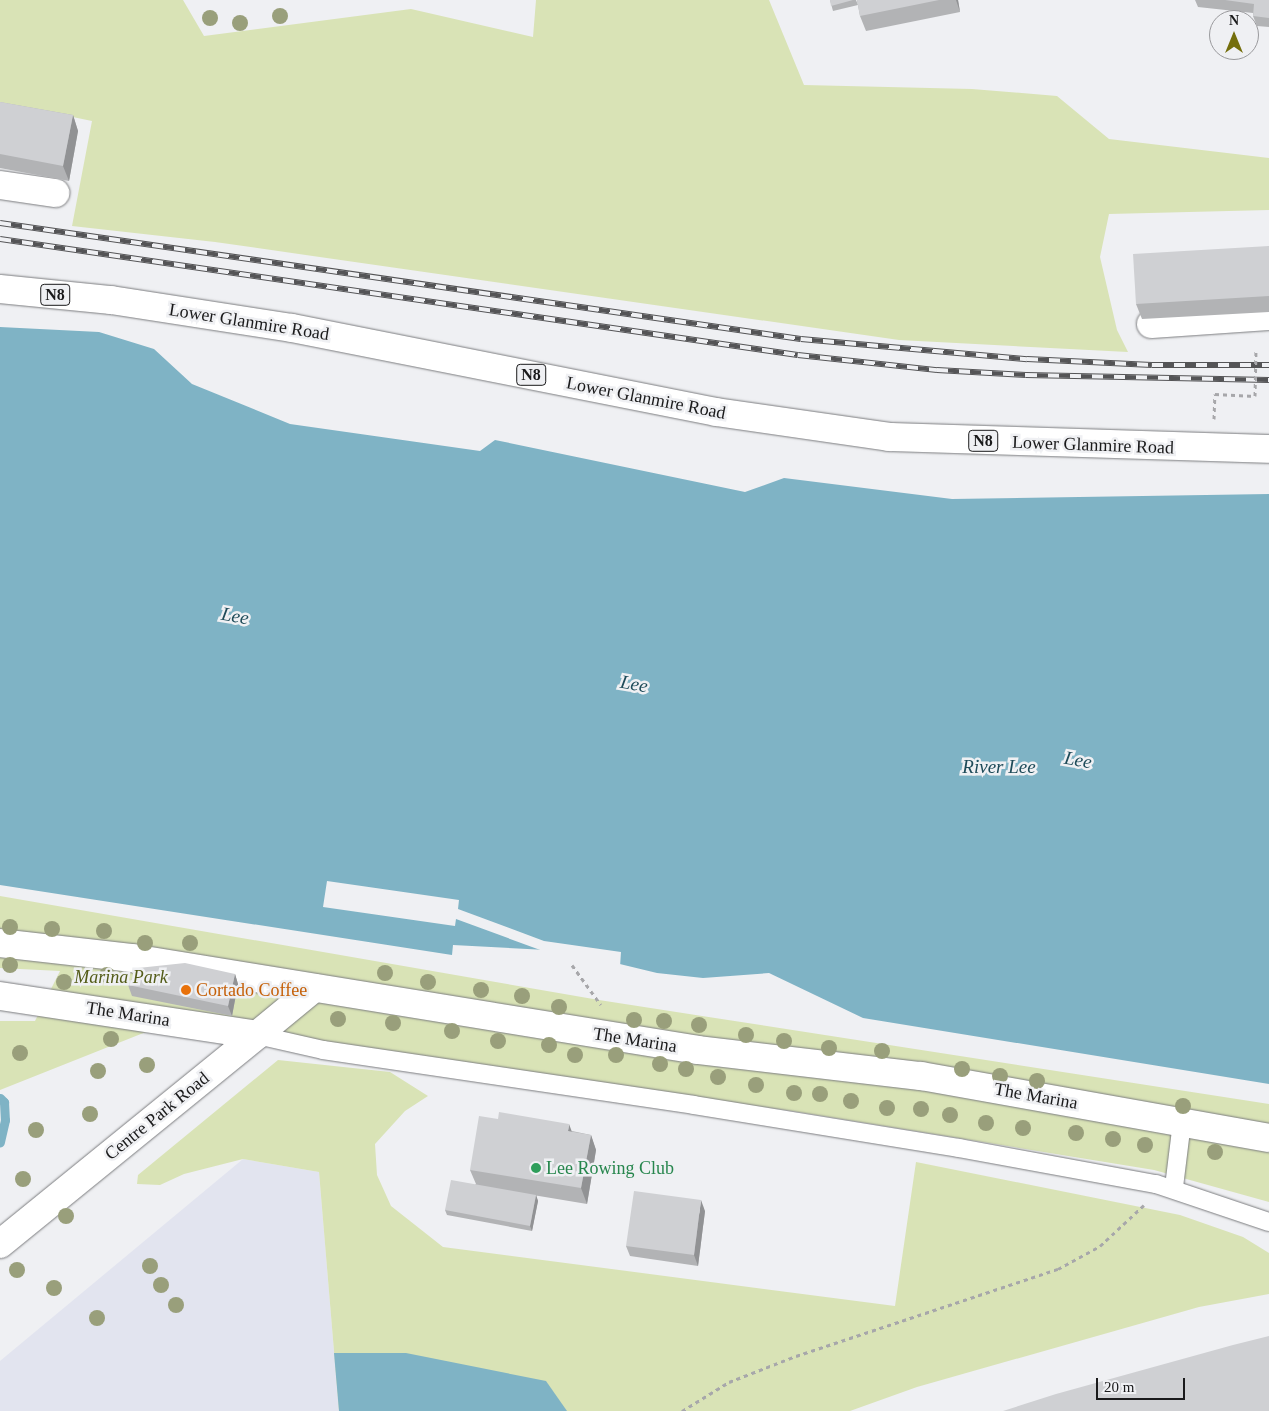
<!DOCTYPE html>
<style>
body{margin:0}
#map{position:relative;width:1269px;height:1411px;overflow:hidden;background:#eff0f3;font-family:Georgia,serif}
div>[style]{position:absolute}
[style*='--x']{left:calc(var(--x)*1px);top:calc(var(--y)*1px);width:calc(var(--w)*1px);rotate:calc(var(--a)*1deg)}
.built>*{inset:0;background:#e2e4ef}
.green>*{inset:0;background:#d9e3b6}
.water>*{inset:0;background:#7fb3c5}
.pier>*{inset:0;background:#eff0f3}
.stream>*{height:9px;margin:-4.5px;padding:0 4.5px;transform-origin:4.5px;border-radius:4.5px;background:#7fb3c5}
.path>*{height:3px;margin-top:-1.5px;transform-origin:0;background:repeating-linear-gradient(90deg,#a7a7aa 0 4px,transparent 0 8px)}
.roads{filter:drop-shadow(0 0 1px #7b7c7f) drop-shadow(0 0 1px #7b7c7f)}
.lane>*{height:18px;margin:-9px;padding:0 9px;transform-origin:9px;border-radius:9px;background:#fff}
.street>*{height:28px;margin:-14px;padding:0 14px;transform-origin:14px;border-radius:14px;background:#fff}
.secondary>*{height:28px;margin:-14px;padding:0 14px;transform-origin:14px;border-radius:14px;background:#fff}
.highway>*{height:28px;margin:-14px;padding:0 14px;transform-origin:14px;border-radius:14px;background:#fff}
.rail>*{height:5.5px;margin-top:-2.75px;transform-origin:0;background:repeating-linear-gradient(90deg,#eff0f3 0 11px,#545456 0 22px);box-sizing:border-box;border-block:1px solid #545456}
.path-bridge>*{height:3px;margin-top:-1.5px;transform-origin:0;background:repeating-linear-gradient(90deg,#a7a7aa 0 4px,transparent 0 8px)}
.trees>*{width:16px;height:16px;margin:-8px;border-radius:50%;background:#999f7b}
.wall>*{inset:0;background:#b2b3b5}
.shaded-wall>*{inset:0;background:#919294}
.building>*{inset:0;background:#cfd0d3}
.dots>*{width:14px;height:14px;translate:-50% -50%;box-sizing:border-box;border:2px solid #eff0f3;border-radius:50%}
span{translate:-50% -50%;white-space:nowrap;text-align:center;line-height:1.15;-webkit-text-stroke:5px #eff0f3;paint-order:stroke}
.shield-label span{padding:1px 4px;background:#eff0f3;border:1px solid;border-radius:4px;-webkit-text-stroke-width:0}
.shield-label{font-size:16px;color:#1a1a1b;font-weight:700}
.street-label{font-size:18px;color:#1a1a1b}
.park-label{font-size:18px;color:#535c18;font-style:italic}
.food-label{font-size:18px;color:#c56008}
.left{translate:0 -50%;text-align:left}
.leisure-label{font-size:18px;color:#27864d}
.water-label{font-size:19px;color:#1e4b59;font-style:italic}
.north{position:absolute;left:1209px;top:10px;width:50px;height:50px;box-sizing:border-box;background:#eff0f3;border:1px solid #9a9a9d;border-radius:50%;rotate:0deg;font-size:14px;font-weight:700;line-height:20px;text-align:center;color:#1a1a1b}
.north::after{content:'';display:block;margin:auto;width:18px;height:22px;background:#746e0c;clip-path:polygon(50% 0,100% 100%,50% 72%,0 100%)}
.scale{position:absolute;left:1096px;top:1378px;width:89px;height:22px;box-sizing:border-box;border:2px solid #1a1a1b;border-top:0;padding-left:6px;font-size:15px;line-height:18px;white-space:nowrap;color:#1a1a1b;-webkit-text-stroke:4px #eff0f3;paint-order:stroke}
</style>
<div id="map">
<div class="built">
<i style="clip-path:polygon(243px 1159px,319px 1172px,339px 1411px,0 1411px,0 1361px)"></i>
</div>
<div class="green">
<i style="clip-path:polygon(0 0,183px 0,204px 36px,411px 9px,533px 37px,536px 0,769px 0,804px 85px,972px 89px,1057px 96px,1109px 139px,1269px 158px,1269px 210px,1109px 214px,1100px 257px,1117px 330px,1128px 352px,899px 340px,215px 242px,72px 226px,92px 121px,0 102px)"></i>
<i style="clip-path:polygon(0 896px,599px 1000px,1269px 1104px,1269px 1202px,1154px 1170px,792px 1111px,310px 1045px,156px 1028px,0 1090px,0 1021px,35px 1021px,60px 971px,0 968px)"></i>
<i style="clip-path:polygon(278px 1060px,390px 1072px,428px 1096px,405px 1111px,375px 1144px,377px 1175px,391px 1206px,443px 1247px,895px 1306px,916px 1162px,1180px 1215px,1243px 1237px,1269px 1253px,1269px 1294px,1199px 1307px,917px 1387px,850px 1411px,339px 1411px,319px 1172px,243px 1159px,184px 1174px,160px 1185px,137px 1184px,138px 1175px)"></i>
</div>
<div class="water">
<i style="clip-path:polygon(0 327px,99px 332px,154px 349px,192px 384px,290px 424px,480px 451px,495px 440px,745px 492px,784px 478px,952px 499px,1269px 494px,1269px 1084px,863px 1018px,769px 973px,703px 978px,657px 973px,566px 951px,453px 945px,452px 955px,0 885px)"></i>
<i style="clip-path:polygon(334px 1353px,406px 1353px,546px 1381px,567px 1411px,339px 1411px)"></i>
</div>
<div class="pier">
<i style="clip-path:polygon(327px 881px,459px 900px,458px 909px,544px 941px,621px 952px,620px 967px,566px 954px,542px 954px,543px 951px,456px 919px,455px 926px,323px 907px)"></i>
</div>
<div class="stream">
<i style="--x:0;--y:1098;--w:6;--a:45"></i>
<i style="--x:4;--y:1102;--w:18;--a:87"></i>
<i style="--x:5;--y:1120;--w:23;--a:103"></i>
</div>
<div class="path">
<i style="--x:1214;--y:419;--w:25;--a:-88"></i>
<i style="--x:1215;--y:394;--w:40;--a:2.9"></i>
<i style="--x:572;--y:965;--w:49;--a:54.1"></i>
<i style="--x:682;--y:1411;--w:55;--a:-31.7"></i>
<i style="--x:729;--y:1382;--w:72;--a:-21.2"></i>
<i style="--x:796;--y:1356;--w:276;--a:-18.4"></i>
<i style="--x:1058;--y:1269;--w:48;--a:-28.7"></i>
<i style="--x:1100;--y:1246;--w:60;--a:-43"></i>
</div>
<div class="roads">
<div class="lane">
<i style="--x:257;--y:1035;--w:68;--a:12.8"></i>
<i style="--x:323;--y:1050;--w:375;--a:8.4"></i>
<i style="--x:694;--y:1105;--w:268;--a:9.2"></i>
<i style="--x:959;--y:1148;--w:200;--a:10.4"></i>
<i style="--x:1156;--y:1184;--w:119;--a:18.6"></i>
<i style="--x:1174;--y:1187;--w:65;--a:-83"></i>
</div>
<div class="street">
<i style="--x:0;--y:185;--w:56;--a:8.3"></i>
<i style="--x:1151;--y:324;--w:118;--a:-3.9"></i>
<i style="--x:0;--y:943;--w:133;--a:6.5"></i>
<i style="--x:132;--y:958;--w:573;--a:9.23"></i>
<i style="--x:698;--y:1050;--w:225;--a:6.7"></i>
<i style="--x:921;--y:1076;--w:353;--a:10.1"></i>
<i style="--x:0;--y:996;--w:260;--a:8.6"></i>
<i style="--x:257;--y:1035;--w:74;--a:-39.5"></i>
</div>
<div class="secondary">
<i style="--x:0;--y:1244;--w:331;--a:-39.1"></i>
</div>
<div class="highway">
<i style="--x:0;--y:289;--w:112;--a:5.7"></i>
<i style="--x:111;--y:300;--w:183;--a:8.8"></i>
<i style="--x:292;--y:328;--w:432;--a:11.2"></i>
<i style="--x:716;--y:412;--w:175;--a:8.2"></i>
<i style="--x:889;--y:437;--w:380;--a:1.8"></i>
</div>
</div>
<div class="rail">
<i style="--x:0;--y:223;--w:809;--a:8.24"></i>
<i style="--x:801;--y:339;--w:227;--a:5.1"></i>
<i style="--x:1027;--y:359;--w:125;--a:2.7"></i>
<i style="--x:1152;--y:365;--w:117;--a:0"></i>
<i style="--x:0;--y:239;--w:806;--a:8.27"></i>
<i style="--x:798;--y:355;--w:140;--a:6.2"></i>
<i style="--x:937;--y:370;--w:89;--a:3.2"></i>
<i style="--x:1026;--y:375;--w:243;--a:1.2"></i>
</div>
<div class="path-bridge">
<i style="--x:1255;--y:396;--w:47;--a:-88.8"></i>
</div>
<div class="trees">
<i style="left:280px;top:16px"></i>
<i style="left:210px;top:18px"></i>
<i style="left:240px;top:23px"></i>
<i style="left:10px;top:927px"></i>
<i style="left:52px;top:929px"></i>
<i style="left:104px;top:931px"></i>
<i style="left:145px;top:943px"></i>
<i style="left:190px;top:943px"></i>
<i style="left:10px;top:965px"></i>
<i style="left:385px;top:973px"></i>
<i style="left:107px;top:975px"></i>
<i style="left:64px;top:982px"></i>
<i style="left:428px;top:982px"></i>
<i style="left:481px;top:990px"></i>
<i style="left:522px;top:996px"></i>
<i style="left:559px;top:1007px"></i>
<i style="left:338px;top:1019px"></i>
<i style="left:634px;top:1020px"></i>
<i style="left:664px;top:1021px"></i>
<i style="left:393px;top:1023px"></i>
<i style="left:699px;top:1025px"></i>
<i style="left:452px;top:1031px"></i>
<i style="left:746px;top:1035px"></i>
<i style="left:111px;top:1039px"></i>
<i style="left:498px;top:1041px"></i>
<i style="left:784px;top:1041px"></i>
<i style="left:549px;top:1045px"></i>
<i style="left:829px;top:1048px"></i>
<i style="left:882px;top:1051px"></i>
<i style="left:20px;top:1053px"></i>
<i style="left:575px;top:1055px"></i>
<i style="left:616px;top:1055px"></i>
<i style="left:660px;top:1064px"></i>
<i style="left:147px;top:1065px"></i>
<i style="left:686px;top:1069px"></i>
<i style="left:962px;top:1069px"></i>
<i style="left:98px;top:1071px"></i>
<i style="left:1000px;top:1076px"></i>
<i style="left:718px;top:1077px"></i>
<i style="left:1037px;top:1081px"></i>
<i style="left:756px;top:1085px"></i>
<i style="left:794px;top:1093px"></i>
<i style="left:820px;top:1094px"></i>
<i style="left:851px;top:1101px"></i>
<i style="left:1183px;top:1106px"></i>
<i style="left:887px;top:1108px"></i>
<i style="left:921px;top:1109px"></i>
<i style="left:90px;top:1114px"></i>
<i style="left:950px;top:1115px"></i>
<i style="left:986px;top:1123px"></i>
<i style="left:1023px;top:1128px"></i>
<i style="left:36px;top:1130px"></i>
<i style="left:1076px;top:1133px"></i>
<i style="left:1113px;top:1139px"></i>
<i style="left:1145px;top:1145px"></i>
<i style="left:1215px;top:1152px"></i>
<i style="left:23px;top:1179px"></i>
<i style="left:66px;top:1216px"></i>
<i style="left:150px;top:1266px"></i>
<i style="left:17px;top:1270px"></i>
<i style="left:161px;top:1285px"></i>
<i style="left:54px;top:1288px"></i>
<i style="left:176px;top:1305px"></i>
<i style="left:97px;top:1318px"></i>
</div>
<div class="wall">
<i style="clip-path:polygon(830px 0,856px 0,858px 5px,833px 11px)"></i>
<i style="clip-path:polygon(857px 0,958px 0,960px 12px,866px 31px,860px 16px)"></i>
<i style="clip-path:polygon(1195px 0,1269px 0,1269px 27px,1257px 26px,1253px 16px,1253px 13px,1198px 7px)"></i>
<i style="clip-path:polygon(0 102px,73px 115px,78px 131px,69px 181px,0 168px)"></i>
<i style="clip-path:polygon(1269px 246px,1269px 312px,1142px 319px,1136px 304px)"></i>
<i style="clip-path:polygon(235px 974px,238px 984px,232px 1016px,132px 996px,128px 985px)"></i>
<i style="clip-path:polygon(572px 1131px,591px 1135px,596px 1150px,587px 1204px,527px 1194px,536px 1195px,538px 1201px,532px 1231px,447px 1215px,445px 1210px,476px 1184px,470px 1170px)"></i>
<i style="clip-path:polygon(705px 1211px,698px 1266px,630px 1256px,626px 1246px)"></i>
</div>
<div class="shaded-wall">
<i style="clip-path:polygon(956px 0,958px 0,960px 12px)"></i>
<i style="clip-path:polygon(73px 115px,78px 131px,69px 181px,63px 166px)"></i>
<i style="clip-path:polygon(235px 974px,238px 984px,232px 1016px,228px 1006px)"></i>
<i style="clip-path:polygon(569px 1124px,575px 1140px,568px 1131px)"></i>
<i style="clip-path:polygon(591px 1135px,596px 1150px,587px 1204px,581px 1188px)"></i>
<i style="clip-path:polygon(536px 1195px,538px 1201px,532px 1231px,530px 1226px)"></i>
<i style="clip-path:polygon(701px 1200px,705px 1211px,698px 1266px,694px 1255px)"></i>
</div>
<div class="building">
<i style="clip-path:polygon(830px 0,853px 0,831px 6px)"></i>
<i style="clip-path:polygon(857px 0,939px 0,860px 16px)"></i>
<i style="clip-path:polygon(1225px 0,1269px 0,1269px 18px,1253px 16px,1254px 4px)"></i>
<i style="clip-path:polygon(0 102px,73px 115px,63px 166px,0 154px)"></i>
<i style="clip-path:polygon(1269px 246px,1269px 296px,1136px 304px,1133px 254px)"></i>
<i style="clip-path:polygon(185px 963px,235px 974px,228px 1006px,128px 985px,138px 968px)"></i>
<i style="clip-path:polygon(499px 1112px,569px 1124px,568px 1131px,591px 1135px,581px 1188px,470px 1170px,479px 1116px,498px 1119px)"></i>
<i style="clip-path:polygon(451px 1180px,536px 1195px,530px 1226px,445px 1210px)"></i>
<i style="clip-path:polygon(634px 1191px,701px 1200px,694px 1255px,626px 1246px)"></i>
<i style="clip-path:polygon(1269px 1336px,1269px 1411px,1003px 1411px,1056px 1394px,1233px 1345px)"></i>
</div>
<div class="dots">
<i style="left:186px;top:990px;background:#e8710a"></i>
<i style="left:536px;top:1168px;background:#2e9e5b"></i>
</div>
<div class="shield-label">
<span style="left:55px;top:295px">N8</span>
<span style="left:531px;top:375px">N8</span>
<span style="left:983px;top:441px">N8</span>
</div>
<div class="street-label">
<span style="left:249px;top:322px;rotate:9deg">Lower Glanmire Road</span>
<span style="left:646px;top:398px;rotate:11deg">Lower Glanmire Road</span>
<span style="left:1093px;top:445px;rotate:2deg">Lower Glanmire Road</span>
<span style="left:128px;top:1014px;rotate:9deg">The Marina</span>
<span style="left:635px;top:1040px;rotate:9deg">The Marina</span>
<span style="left:1036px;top:1096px;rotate:10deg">The Marina</span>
<span style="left:157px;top:1116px;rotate:-39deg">Centre Park Road</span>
</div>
<div class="park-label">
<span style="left:121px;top:977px">Marina Park</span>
</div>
<div class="food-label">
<span class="left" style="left:196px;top:990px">Cortado Coffee</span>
</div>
<div class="leisure-label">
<span class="left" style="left:546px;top:1168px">Lee Rowing Club</span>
</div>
<div class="water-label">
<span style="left:235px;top:616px;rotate:10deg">Lee</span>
<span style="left:634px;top:684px;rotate:10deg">Lee</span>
<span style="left:1078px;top:760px;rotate:10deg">Lee</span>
<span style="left:999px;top:767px">River Lee</span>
</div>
<div class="north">N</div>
<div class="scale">20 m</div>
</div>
